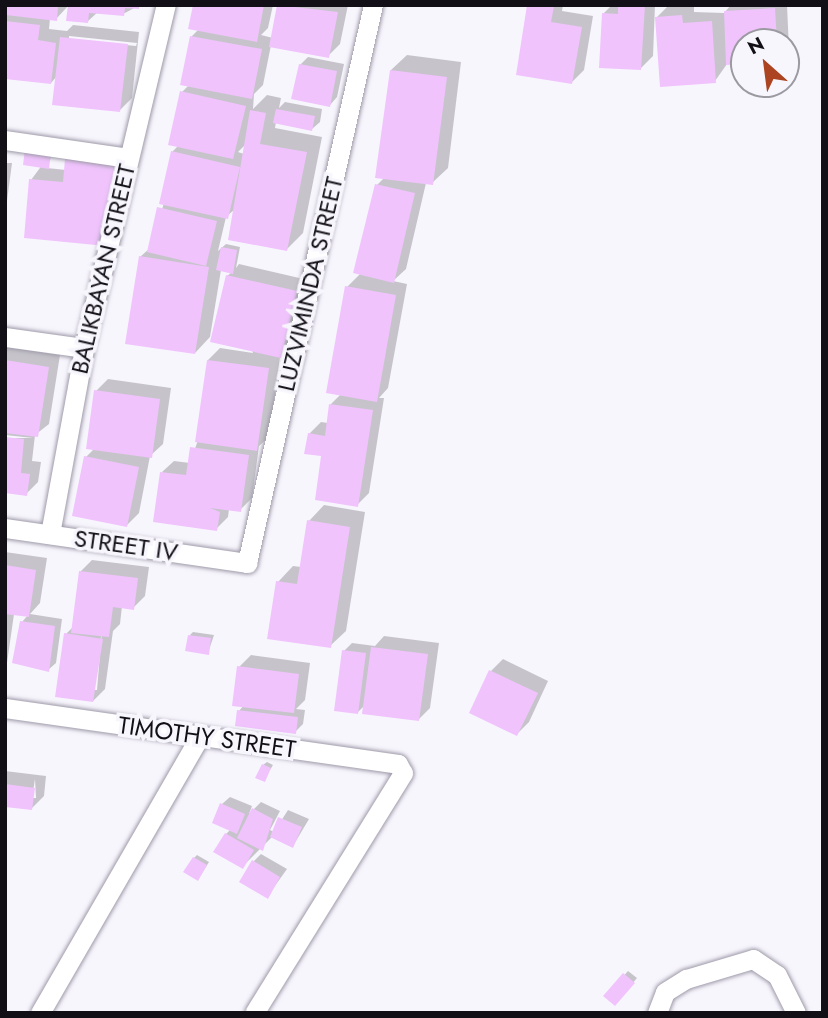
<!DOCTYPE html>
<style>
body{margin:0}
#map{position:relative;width:828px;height:1018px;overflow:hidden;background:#f8f6fd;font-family:Jost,sans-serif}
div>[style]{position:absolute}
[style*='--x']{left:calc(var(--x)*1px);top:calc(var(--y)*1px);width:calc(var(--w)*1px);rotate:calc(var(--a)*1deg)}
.shadow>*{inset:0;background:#0003}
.building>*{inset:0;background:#f0c3fd}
.roads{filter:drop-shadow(0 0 2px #9e9aa9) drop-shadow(0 0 2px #9e9aa9)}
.minor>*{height:19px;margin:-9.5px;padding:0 9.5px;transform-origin:9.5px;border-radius:9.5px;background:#fff}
span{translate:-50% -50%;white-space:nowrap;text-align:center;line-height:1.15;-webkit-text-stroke:7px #f8f6fd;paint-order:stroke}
.street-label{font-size:24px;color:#121016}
.frame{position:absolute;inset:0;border:7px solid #121016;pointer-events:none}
.north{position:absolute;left:730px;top:28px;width:70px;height:70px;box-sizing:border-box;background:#f8f6fd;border:2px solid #9c9aa1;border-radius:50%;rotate:332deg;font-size:19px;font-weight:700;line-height:28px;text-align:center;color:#121016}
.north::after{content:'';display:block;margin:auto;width:24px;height:32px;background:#ac4421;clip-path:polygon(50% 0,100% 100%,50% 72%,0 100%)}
</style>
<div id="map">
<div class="shadow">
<i style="clip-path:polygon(evenodd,9px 5px,69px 5px,56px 19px,50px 18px,49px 29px,67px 31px,73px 25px,139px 32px,132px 98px,120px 110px,57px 76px,51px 83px,5px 78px,5px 13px,9px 5px,69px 36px,137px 43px,136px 46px,69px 39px,69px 36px)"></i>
<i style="clip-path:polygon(70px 5px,140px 5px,123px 14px,98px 12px,88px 21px)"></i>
<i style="clip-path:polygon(evenodd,195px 5px,273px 5px,268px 28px,261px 35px,273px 38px,279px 5px,348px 5px,340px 44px,328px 56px,271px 45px,263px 85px,254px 94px,253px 109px,267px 95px,281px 98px,279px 108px,285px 102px,322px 109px,320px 122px,312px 129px,276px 122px,275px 128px,322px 137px,303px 233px,287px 249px,235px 209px,226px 217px,218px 251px,226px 244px,240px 247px,236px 268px,239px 264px,308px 280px,292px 344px,280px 357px,269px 437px,259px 446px,252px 498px,240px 510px,229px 509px,228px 517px,216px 529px,162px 472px,174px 461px,190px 463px,197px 443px,208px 360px,220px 348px,253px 353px,227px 276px,232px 272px,221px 270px,210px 337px,195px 353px,140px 257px,150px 248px,164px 203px,172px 152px,179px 145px,182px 92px,189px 85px,192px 36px,199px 29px,195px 5px,246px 144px,244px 154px,238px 152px,246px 144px)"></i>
<i style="clip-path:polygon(529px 5px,563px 5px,562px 11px,593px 16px,584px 70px,572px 82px)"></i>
<i style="clip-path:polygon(612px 5px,655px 5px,653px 56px,641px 68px,603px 14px)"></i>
<i style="clip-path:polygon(669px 5px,694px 5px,694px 12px,724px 13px,731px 5px,787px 5px,789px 49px,786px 52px,786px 42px,744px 42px,744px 63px,727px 64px,715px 81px,657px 17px)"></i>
<i style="clip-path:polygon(407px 55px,461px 62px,448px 168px,432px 183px,426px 183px,406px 269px,393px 281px,407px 284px,388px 388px,379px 398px,384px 398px,369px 493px,357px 505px,309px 434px,321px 422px,328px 423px,331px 404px,341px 394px,347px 287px,361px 273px,377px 185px,384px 178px,391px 70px)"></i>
<i style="clip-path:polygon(308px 57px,344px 64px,337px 97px,330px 105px,300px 65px)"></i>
<i style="clip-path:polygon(79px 148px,126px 152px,118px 232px,31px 180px,54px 149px,47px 168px,66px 170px,67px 160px)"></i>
<i style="clip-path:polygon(5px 163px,12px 163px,5px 216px)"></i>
<i style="clip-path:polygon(5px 347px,60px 355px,49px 424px,35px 435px,32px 461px,41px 462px,38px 482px,26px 494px,5px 438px,33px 438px,5px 435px)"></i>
<i style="clip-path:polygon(108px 379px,171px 388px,163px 444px,150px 456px,139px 513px,127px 525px,86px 457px,94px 449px,96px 391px)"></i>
<i style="clip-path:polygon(324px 505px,365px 512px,346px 631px,330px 646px,278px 582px,293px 566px,301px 567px,309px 521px)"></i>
<i style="clip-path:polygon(5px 552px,47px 558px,40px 603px,30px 614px,62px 619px,56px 663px,48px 670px,22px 622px,28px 615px,14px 614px,5px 677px)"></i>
<i style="clip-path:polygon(evenodd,92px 560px,149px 567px,145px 596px,133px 608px,122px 606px,120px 624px,113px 631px,105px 689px,93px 701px,66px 634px,74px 626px,80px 572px,92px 560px,102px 630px,97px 690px,93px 690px,102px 630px)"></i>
<i style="clip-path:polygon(193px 632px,214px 635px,208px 653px,190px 635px)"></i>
<i style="clip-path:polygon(384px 636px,439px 643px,430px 708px,418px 720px,365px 705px,357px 713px,344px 651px,352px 643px,375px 646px)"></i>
<i style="clip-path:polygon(251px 655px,310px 663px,305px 700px,296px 709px,305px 710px,303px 724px,295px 732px,239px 711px,244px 705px,239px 667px)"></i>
<i style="clip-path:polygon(503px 659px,548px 681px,529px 722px,517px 734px,491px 671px)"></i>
<i style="clip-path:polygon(267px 762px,273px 765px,264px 780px,263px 765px)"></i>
<i style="clip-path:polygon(evenodd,5px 771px,46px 776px,44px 796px,32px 808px,5px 805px,5px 771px,35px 779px,36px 798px,32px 798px,35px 779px)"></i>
<i style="clip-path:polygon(230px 797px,252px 806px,249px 814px,261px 802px,280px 811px,270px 830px,274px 832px,288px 810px,309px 819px,293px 846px,272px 837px,242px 867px,226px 834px,231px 829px,222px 804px)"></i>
<i style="clip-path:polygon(261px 854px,287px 869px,267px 897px,253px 862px)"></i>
<i style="clip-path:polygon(197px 855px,209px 862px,201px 875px,194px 858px)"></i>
<i style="clip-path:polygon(628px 971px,637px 978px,615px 1004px,606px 996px)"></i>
</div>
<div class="building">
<i style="clip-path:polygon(7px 5px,58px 5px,57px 21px,6px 15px)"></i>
<i style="clip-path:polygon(68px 5px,139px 5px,139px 9px,125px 8px,124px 16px,89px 13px,88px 23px,66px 21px)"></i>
<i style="clip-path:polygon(193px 5px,264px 5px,257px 42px,188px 29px)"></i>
<i style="clip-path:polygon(277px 5px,338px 12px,329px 58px,269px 47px)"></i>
<i style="clip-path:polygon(527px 5px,554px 6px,551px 22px,582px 27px,572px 84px,516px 75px)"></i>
<i style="clip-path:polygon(618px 5px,645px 5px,641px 70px,599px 68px,602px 13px,618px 14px)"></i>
<i style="clip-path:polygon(775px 8px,777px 42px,744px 42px,744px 64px,726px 65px,724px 11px)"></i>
<i style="clip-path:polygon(682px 15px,683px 23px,712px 21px,716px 83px,660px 87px,655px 17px)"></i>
<i style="clip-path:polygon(5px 21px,40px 25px,38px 40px,56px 43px,51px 84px,5px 79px)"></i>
<i style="clip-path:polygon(190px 36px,262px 49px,252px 99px,180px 85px)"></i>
<i style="clip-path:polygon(60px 37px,128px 44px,120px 112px,52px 105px)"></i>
<i style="clip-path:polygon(299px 64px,337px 71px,330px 107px,291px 99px)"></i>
<i style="clip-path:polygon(390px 70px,447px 77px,433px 185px,375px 178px)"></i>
<i style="clip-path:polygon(180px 91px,246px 106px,233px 159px,168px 145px)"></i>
<i style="clip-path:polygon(276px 109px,315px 116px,312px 131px,273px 123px)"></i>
<i style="clip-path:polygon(250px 110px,266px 113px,260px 144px,307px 152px,287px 251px,228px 240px)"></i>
<i style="clip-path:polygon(25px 149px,51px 152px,49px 169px,23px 165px)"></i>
<i style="clip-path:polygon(171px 151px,240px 167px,228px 219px,159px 204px)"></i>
<i style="clip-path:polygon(65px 159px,115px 163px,106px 246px,24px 238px,29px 179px,63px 182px)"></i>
<i style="clip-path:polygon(375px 184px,415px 193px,394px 283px,353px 273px)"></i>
<i style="clip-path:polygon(157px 207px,217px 221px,206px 266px,147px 252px)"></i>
<i style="clip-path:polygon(221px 247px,237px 250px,233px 274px,216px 270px)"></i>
<i style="clip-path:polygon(139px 256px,209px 267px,195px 354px,125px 344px)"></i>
<i style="clip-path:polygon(226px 275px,297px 291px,281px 358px,210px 342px)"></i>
<i style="clip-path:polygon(345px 286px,396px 295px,377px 402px,326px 393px)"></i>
<i style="clip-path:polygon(5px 360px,49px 367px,38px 437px,5px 433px)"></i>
<i style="clip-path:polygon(207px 360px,269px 368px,257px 451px,195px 442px)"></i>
<i style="clip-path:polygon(94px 390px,160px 399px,152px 458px,86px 449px)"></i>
<i style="clip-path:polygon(329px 404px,373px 410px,358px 507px,315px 500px,321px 456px,304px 454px,308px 433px,325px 436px)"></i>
<i style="clip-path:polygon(5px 437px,24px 439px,21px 473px,30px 474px,27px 496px,5px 493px)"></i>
<i style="clip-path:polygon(190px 447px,249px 455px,241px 512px,210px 508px,220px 512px,217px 531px,153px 522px,160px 472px,186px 475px)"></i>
<i style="clip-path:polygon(84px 456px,139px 467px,127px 527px,72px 516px)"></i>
<i style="clip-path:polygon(307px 520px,350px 527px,331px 648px,267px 639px,276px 581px,297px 584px)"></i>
<i style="clip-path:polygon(5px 565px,36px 570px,29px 617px,5px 614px)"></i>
<i style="clip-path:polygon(79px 571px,138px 578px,134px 610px,113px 607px,109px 637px,71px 633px)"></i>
<i style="clip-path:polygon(20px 621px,55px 626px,49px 672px,12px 663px)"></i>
<i style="clip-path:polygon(64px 633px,103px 639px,93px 702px,55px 697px)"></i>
<i style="clip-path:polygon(188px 635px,211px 638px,209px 655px,185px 651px)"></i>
<i style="clip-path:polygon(371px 647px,428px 654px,419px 721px,362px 714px)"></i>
<i style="clip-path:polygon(342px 650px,366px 653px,358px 714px,334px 711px)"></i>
<i style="clip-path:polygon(237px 666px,299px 674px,294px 713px,232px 706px)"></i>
<i style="clip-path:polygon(489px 670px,538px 693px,517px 736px,469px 713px)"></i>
<i style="clip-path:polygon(237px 710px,298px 717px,296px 734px,235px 726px)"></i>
<i style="clip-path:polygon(262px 764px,271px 768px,265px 782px,255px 778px)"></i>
<i style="clip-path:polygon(5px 784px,35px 788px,32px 810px,5px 807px)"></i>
<i style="clip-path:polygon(220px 803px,245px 814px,237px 834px,212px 823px)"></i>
<i style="clip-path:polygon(252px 808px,273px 819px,263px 851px,237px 838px)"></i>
<i style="clip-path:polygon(278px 817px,302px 827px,293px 848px,270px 837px)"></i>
<i style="clip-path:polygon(225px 833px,254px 850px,243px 869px,213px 852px)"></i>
<i style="clip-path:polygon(193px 857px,207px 865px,198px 881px,183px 872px)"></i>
<i style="clip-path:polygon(252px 860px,280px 877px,268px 899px,239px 882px)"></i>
<i style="clip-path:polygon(623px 973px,635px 983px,615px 1006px,603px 996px)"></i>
</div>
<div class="roads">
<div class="minor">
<i style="--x:5;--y:140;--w:124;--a:8.3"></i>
<i style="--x:5;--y:337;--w:80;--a:7.9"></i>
<i style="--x:5;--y:528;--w:245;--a:8.2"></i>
<i style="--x:247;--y:563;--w:572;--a:-77.28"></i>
<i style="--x:50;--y:534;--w:189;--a:-79.6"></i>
<i style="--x:84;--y:348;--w:353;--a:-76.6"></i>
<i style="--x:5;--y:708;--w:397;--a:8.1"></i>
<i style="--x:398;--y:764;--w:10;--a:61"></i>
<i style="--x:403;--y:773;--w:282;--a:121.8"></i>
<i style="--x:40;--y:1013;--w:320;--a:-60"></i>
<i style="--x:657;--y:1013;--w:22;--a:-69"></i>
<i style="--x:665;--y:992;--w:25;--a:-32"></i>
<i style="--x:686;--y:979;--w:70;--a:-16.6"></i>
<i style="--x:753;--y:959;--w:29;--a:34"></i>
<i style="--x:777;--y:975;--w:42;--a:63.4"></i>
</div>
</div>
<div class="street-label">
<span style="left:103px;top:269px;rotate:-77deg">BALIKBAYAN STREET</span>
<span style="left:310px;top:284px;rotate:-77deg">LUZVIMINDA STREET</span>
<span style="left:126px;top:545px;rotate:8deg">STREET IV</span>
<span style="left:207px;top:737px;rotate:8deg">TIMOTHY STREET</span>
</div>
<div class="frame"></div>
<div class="north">N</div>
</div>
